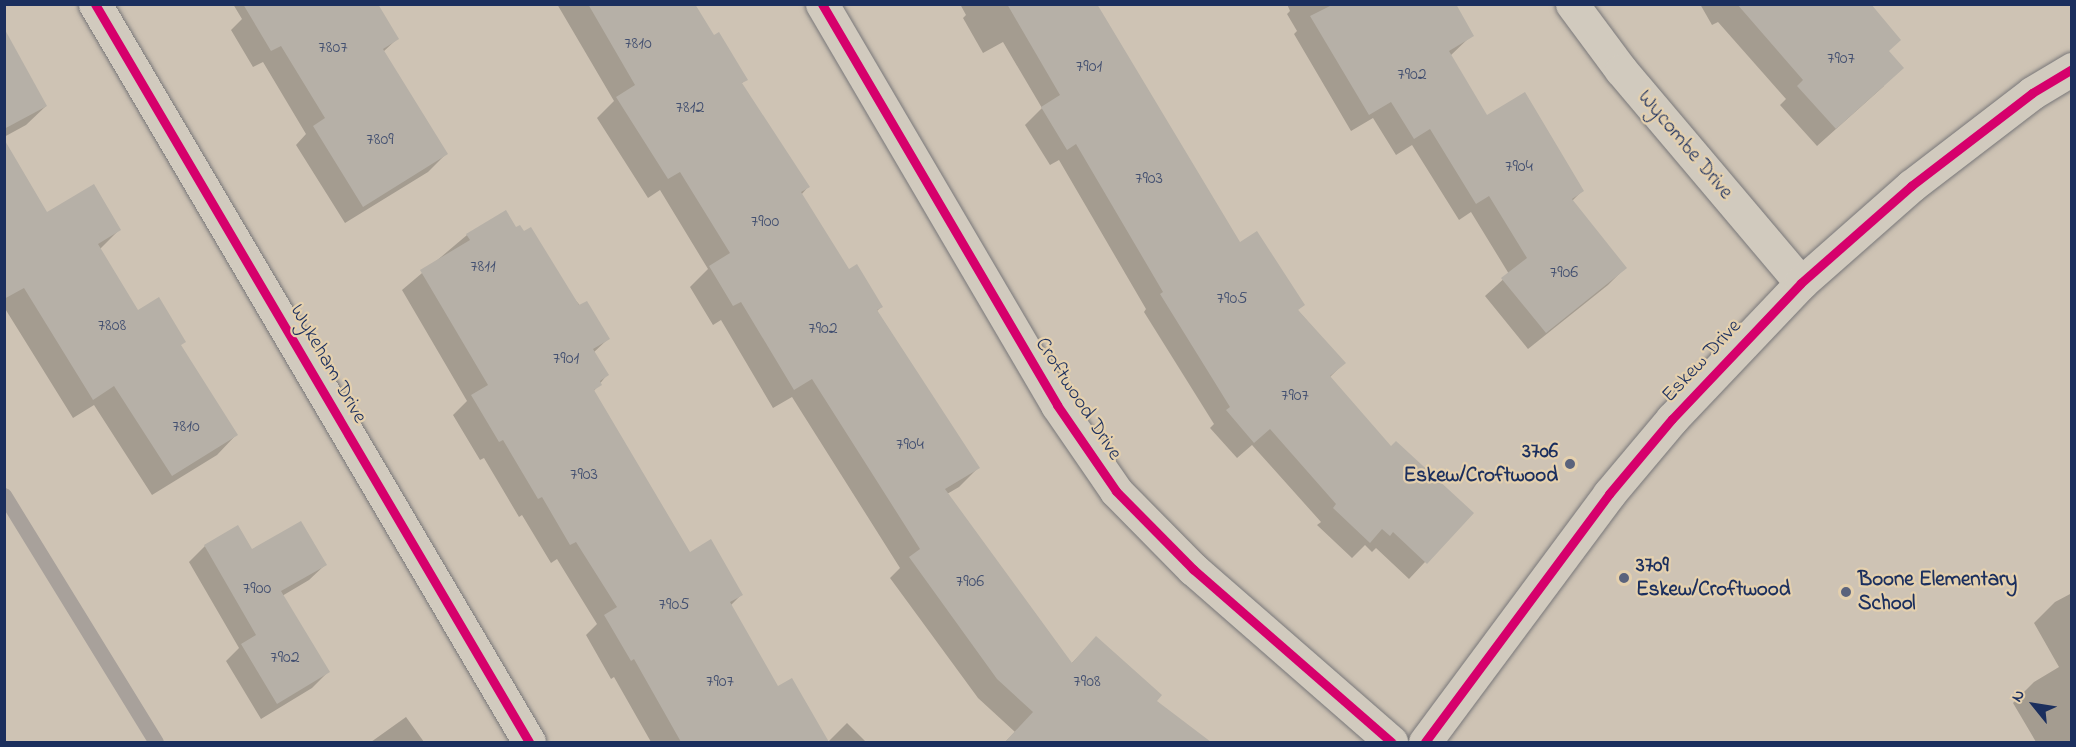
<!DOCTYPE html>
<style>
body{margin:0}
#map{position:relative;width:2076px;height:747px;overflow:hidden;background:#cec3b4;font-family:"Indie Flower",sans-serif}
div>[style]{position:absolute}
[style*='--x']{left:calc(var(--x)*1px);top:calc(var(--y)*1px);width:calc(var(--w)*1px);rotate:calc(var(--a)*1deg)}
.shadow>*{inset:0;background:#0003}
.stream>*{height:15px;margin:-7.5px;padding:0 7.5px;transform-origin:7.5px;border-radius:7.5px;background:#a8a19b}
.building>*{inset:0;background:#b6b0a7}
.roads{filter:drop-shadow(0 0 2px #787779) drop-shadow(0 0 2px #787779)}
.street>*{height:33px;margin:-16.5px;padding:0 16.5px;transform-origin:16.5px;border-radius:16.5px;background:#d1cabe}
.secondary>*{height:33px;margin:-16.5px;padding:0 16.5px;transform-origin:16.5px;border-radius:16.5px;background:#d1cabe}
.cycleway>*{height:9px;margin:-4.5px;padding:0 4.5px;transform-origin:4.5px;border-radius:4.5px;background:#d6006c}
.dots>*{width:16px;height:16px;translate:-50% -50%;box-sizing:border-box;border:3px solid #e4d0ae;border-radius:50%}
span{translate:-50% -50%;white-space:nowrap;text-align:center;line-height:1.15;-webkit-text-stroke:4.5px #e4d0ae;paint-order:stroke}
.number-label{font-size:18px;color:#424f70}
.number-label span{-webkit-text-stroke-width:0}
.street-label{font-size:21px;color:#1b2f5e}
.poi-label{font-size:21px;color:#1b2f5e;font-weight:700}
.right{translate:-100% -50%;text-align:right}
.left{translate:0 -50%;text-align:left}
.frame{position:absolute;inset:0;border:6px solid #1b2f5e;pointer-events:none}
.north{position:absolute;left:2004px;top:675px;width:60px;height:60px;-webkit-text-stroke:4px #e4d0ae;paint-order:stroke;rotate:300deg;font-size:16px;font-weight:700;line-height:24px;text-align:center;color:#1b2f5e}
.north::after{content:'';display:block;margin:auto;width:21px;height:27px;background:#1b2f5e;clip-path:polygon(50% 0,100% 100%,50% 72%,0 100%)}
</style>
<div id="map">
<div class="shadow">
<i style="clip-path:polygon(233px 4px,376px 4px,397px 39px,383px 52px,446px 154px,428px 172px,345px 223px,296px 145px,306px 134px,263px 62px,253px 67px,231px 30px,242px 19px)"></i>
<i style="clip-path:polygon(557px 4px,694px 4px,713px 38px,746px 79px,741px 84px,808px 187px,801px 195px,848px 271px,881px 307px,877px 311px,978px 468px,959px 487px,947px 494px,1071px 664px,1096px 638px,1155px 701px,1209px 742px,1005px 742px,1015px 732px,978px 698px,890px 578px,900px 568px,792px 397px,773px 408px,721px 320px,713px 325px,690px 287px,708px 269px,660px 190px,648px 198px,597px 118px,614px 101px)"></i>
<i style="clip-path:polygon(960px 4px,1095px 4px,1240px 244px,1344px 363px,1329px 378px,1391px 448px,1471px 513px,1409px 579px,1376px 548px,1372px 552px,1365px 545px,1352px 558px,1317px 525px,1321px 522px,1252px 445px,1237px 458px,1210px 428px,1214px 424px,1144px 312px,1146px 309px,1059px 160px,1050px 165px,1025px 125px,1042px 108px,1003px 42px,983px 53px,963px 18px,966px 15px)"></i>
<i style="clip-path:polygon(1287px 4px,1454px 4px,1472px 35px,1450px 56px,1486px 117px,1582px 191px,1572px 201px,1625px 268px,1608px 285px,1528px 349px,1485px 296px,1509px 274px,1471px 212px,1459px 220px,1412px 145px,1396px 155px,1373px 118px,1351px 131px,1294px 34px,1297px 31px,1287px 14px,1290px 11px)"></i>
<i style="clip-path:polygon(1700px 4px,1845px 4px,1884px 86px,1817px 146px,1780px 105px,1786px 99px,1718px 22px,1712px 25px)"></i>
<i style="clip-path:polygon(4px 79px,46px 106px,26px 125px,4px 137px)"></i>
<i style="clip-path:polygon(4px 142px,46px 214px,119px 230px,100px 249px,138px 312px,236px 435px,217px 455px,152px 495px,94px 405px,73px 418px,4px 307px)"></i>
<i style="clip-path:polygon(516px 229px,608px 339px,593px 353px,607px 375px,593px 392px,689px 554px,741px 595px,730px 606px,777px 688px,792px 680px,828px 742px,847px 723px,866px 742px,651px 742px,614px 677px,611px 679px,586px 635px,597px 624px,557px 559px,551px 563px,522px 515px,519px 517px,484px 458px,480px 460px,453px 415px,467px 401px,402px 290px,467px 235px)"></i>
<i style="clip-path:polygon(238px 527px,252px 551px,325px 565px,309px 580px,282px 596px,328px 672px,312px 688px,261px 719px,226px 661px,239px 648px,189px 562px,205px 546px)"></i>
<i style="clip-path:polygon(2072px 593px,2072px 742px,2036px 742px,2013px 703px,2034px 682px,2059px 667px,2034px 623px,2055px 602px)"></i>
<i style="clip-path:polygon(406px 717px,424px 742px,371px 742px)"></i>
</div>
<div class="stream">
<i style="--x:4;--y:495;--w:290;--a:58.4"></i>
</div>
<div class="building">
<i style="clip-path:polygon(243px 4px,378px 4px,399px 39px,383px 49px,448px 154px,363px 207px,313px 126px,325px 118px,281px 46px,271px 51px)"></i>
<i style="clip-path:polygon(588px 4px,695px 4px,714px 35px,719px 32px,748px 80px,742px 83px,810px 187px,801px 192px,849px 269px,857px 264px,883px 307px,877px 310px,980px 468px,945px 489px,1072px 663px,1096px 636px,1162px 695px,1157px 701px,1211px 742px,1005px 742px,1033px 712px,997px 679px,909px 557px,920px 549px,812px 379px,794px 390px,741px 302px,733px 306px,709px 266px,730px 253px,680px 172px,668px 179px,616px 97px,635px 85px)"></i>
<i style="clip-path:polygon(1007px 4px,1097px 4px,1240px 242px,1257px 231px,1305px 305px,1298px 310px,1346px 363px,1330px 376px,1391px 446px,1396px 441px,1474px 513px,1427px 564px,1393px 532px,1390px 536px,1382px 529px,1370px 543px,1333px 508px,1336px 504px,1270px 429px,1254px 443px,1226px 410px,1230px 407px,1160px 294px,1163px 292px,1076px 144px,1067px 150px,1041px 107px,1060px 95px)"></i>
<i style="clip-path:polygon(1334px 4px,1456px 4px,1474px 36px,1449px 51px,1487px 115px,1525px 92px,1584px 191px,1572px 199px,1627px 268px,1546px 333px,1501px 278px,1527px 258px,1489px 196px,1476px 204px,1430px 129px,1414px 139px,1391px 102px,1369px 115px,1310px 16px)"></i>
<i style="clip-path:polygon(1737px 4px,1871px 4px,1901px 40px,1889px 51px,1904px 68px,1836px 129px,1797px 86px,1803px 80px)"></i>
<i style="clip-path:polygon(4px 28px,47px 106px,4px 129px)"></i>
<i style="clip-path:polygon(4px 139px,47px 212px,94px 184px,121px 230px,98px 244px,138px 310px,159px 297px,186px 342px,181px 345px,238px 435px,172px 476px,114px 386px,93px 400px,24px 288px,4px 299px)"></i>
<i style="clip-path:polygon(506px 210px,516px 227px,520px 225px,524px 231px,531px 227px,579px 305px,587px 301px,610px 339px,593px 349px,609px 375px,600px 381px,602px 385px,594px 390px,690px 552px,711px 539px,743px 595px,730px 602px,778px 686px,792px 678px,829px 742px,681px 742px,634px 659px,631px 661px,604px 615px,617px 607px,576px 542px,570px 545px,542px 497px,538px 499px,503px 440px,499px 442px,471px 395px,488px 385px,420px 270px,470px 240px,466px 234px)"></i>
<i style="clip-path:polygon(301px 521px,327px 565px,281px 591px,330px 672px,277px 704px,241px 644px,256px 635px,204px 545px,238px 525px,252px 549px)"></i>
</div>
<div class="roads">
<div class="street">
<i style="--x:95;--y:4;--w:856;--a:59.54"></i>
<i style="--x:822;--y:4;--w:465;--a:59.6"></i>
<i style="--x:1057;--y:405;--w:104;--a:55.5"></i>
<i style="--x:1116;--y:491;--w:110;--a:45.4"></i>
<i style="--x:1193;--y:569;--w:263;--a:41.1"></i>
<i style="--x:1572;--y:4;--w:82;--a:53.4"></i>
<i style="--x:1621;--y:70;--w:279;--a:49.8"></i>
</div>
<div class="secondary">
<i style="--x:1425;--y:742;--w:309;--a:-53.4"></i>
<i style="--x:1609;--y:494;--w:98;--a:-50"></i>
<i style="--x:1672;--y:419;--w:187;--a:-46.5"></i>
<i style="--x:1801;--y:283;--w:147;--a:-41.4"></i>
<i style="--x:1911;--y:186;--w:153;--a:-37.5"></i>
<i style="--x:2032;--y:93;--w:47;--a:-31"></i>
</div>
</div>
<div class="cycleway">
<i style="--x:95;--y:4;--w:856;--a:59.54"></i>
<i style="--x:822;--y:4;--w:465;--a:59.6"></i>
<i style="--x:1057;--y:405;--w:104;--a:55.5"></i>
<i style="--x:1116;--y:491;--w:110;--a:45.4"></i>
<i style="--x:1193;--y:569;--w:263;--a:41.1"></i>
<i style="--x:1425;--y:742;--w:309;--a:-53.4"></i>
<i style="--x:1609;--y:494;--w:98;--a:-50"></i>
<i style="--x:1672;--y:419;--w:187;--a:-46.5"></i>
<i style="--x:1801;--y:283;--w:147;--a:-41.4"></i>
<i style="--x:1911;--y:186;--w:153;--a:-37.5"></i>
<i style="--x:2032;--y:93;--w:47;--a:-31"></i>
</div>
<div class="dots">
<i style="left:1570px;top:464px;background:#5a637c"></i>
<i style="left:1624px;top:578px;background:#5a637c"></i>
<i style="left:1846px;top:592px;background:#5a637c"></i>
</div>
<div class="number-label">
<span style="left:638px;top:44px">7810</span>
<span style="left:333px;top:48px">7807</span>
<span style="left:1841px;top:59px">7907</span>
<span style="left:1089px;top:67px">7901</span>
<span style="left:1412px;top:75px">7902</span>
<span style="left:690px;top:108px">7812</span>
<span style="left:380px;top:140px">7809</span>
<span style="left:1519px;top:167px">7904</span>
<span style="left:1149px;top:179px">7903</span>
<span style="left:765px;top:222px">7900</span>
<span style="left:483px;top:267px">7811</span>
<span style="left:1564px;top:273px">7906</span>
<span style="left:1232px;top:299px">7905</span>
<span style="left:112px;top:326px">7808</span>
<span style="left:823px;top:329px">7902</span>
<span style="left:566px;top:359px">7901</span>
<span style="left:1295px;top:396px">7907</span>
<span style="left:186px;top:427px">7810</span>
<span style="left:910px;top:445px">7904</span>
<span style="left:584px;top:475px">7903</span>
<span style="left:970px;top:582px">7906</span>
<span style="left:257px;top:589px">7900</span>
<span style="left:674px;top:605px">7905</span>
<span style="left:285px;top:658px">7902</span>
<span style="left:720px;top:682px">7907</span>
<span style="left:1087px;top:682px">7908</span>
</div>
<div class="street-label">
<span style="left:1685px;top:145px;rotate:50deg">Wycombe Drive</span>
<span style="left:1702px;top:361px;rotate:-47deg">Eskew Drive</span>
<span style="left:328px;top:364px;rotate:60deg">Wykeham Drive</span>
<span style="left:1078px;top:399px;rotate:57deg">Croftwood Drive</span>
</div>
<div class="poi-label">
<span class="right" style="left:1558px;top:464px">3706<br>Eskew/Croftwood</span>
<span class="left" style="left:1636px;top:578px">3709<br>Eskew/Croftwood</span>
<span class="left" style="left:1858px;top:592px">Boone Elementary<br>School</span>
</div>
<div class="frame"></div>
<div class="north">N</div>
</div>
